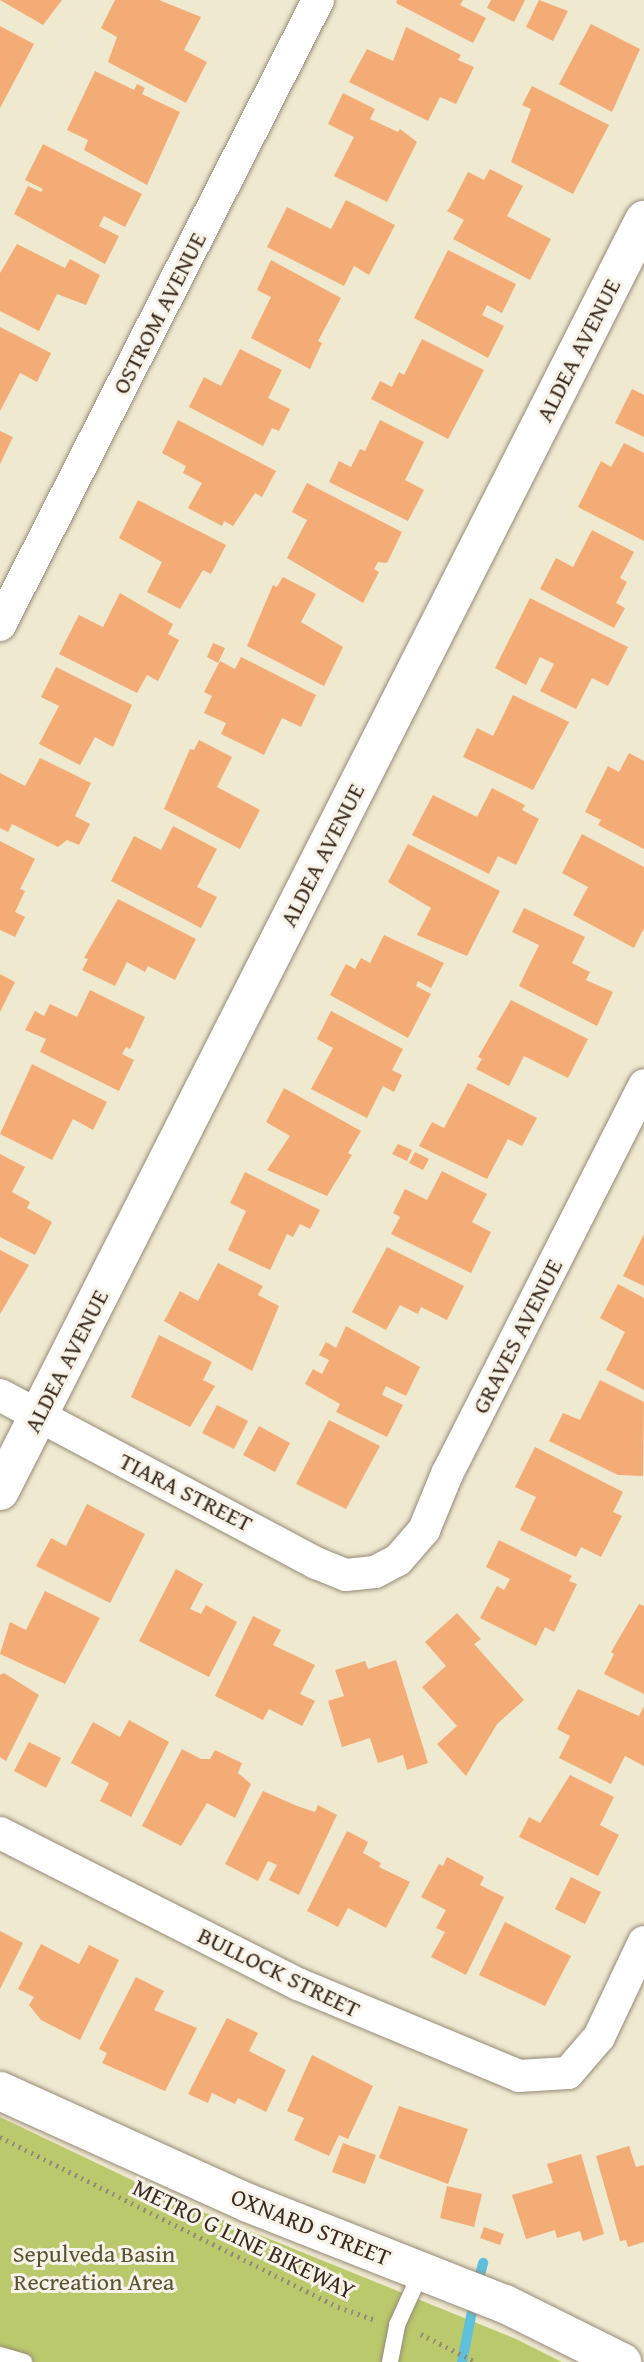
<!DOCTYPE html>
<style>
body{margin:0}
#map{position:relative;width:644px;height:2362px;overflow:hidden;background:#efe9d0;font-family:"Gentium Book Plus",serif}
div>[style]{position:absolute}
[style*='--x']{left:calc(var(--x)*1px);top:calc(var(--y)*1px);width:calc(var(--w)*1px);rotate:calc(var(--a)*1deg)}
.green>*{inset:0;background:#b9c96c}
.stream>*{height:10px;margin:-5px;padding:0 5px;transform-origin:5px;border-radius:5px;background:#5fc0dd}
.building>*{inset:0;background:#f4ac77}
.path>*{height:4.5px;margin-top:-2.25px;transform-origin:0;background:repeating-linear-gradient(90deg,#958a77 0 2px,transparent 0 7px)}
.roads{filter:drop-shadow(0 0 2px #958a77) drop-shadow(0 0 2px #958a77)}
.lane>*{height:16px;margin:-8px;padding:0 8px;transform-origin:8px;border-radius:8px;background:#fff}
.street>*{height:32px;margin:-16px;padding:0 16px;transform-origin:16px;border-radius:16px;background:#fff}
.secondary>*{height:38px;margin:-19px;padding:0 19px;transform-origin:19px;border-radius:19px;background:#fff}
span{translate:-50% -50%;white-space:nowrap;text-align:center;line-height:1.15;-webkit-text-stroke:6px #f7f3e8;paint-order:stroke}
.street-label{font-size:24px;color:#3b2a1e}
.park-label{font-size:24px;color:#5a5232}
</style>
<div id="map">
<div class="green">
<i style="clip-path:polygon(0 2117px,176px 2201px,516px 2339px,562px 2362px,0 2362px)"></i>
</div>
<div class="stream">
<i style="--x:477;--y:2286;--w:24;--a:-75"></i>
<i style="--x:462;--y:2362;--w:62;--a:-78.9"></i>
</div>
<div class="building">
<i style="clip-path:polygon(0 0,62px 0,43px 25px)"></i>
<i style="clip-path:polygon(115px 0,159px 0,201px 17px,184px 50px,207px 62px,186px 103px,108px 62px,117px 37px,101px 28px)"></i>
<i style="clip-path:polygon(397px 0,463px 0,460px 5px,486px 18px,473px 43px,396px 3px)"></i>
<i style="clip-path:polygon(491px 0,525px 0,514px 22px,487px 8px)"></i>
<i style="clip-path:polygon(539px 0,568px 11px,553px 41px,526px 27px)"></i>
<i style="clip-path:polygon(591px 24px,640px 49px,612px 112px,559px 84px)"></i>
<i style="clip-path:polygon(0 26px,34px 44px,0 108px)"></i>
<i style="clip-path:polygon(406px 27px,461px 55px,458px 60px,474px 67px,456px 104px,440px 97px,428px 121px,349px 82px,367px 49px,393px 61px)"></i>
<i style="clip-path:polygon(95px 71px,134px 90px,137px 84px,145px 88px,142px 94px,180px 112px,147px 185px,84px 150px,88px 140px,67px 130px)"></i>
<i style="clip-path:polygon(532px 86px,609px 125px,573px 194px,511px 162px,531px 109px,522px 105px)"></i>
<i style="clip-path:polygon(343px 93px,375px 109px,370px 119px,398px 132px,400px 129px,417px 142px,387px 202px,334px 176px,354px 137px,328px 124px)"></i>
<i style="clip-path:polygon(43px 144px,142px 194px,125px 227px,104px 216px,99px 226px,119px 236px,105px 264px,14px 214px,28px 186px,41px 192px,43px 189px,25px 180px)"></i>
<i style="clip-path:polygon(490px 169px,523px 186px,507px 216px,551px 239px,530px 280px,453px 239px,464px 220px,447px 211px,450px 207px,468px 172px,484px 180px)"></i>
<i style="clip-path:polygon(346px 200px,395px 225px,369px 275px,354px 266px,344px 286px,267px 247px,287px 207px,331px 229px)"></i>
<i style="clip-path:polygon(17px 244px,65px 268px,70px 259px,100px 275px,86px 305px,57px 294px,39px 331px,0 311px,0 273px)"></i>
<i style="clip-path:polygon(448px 250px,516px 284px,502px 313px,487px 305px,482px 315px,504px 326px,488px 358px,414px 318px)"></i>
<i style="clip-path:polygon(271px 260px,341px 298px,318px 341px,322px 343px,310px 369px,251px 338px,271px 297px,257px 290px)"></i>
<i style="clip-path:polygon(0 327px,51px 353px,37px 382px,20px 373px,0 411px)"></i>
<i style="clip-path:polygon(422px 339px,484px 370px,448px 439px,371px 399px,380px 381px,392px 387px,399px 372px,404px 375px)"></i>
<i style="clip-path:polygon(240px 349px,282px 370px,268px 398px,290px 409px,279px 431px,272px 428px,263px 446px,189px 407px,204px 377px,221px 386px)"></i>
<i style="clip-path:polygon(632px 389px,644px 395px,644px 437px,615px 423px)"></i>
<i style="clip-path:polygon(178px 420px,276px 471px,262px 497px,255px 493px,233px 526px,224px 521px,222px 526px,188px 508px,202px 483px,183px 473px,186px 466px,162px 453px)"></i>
<i style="clip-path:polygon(380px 420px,424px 442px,405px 480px,424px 490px,408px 521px,329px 482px,339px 461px,351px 467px,360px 449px,365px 451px)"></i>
<i style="clip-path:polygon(0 431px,13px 437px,0 464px)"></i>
<i style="clip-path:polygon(624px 443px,644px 453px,644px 541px,578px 507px,601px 461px,611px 467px)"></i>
<i style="clip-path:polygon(307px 483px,402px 532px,387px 563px,378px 562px,374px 569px,379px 572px,363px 603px,287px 558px,307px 520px,292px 512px)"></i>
<i style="clip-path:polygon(138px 500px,226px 545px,211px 574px,203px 570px,180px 609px,147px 592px,162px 562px,119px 538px)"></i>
<i style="clip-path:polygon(592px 530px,634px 552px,620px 578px,627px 582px,616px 603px,625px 608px,614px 628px,540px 589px,556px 558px,573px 567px)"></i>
<i style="clip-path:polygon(283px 577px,316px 594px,301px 622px,343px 647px,324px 686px,247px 646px,273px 585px,277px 587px)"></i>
<i style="clip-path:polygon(120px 593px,173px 624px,168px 634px,179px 640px,158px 681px,147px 675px,137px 693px,59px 654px,79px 615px,103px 627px)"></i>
<i style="clip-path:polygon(530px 598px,628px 647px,608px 686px,592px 678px,576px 709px,540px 691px,554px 664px,540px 657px,526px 685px,495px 668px)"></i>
<i style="clip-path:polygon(213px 643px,225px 648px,218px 663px,207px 657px)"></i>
<i style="clip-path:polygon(241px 657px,316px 695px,301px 727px,282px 718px,264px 755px,221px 734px,226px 723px,204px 713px,212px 696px,204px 692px,220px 661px,235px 669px)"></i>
<i style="clip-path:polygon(56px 667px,132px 705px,113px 747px,95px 737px,80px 765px,39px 744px,59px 706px,41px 697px)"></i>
<i style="clip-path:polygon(513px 695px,569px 722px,533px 790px,463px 757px,477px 728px,493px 736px)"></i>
<i style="clip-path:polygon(199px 740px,232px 757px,217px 787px,260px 810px,240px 849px,164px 809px,190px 749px,194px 750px)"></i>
<i style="clip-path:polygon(629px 753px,644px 761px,644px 849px,598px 825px,601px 820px,585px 812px,608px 766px,619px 772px)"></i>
<i style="clip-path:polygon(40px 758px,91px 783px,75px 816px,90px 824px,79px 845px,67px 840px,58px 847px,12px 824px,8px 832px,0 828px,0 773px,25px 786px)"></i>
<i style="clip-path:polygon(492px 788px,525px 805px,522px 810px,539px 819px,516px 865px,498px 856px,489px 874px,412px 835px,433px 795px,477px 817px)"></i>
<i style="clip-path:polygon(173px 826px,217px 849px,197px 887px,217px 897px,201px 928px,111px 881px,134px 836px,161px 850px)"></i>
<i style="clip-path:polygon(582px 834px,644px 867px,644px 928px,634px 948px,573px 915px,588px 887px,562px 873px)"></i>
<i style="clip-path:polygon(0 841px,35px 859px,20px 889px,25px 891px,15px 912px,25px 917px,15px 937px,0 930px)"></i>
<i style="clip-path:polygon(408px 844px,500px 891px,467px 956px,417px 935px,431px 908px,388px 882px)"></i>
<i style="clip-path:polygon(118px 899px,196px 939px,175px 980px,148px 966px,145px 972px,127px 962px,115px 986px,82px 970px,88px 959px,84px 958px)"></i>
<i style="clip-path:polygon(524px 908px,585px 937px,572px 963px,590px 972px,586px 980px,613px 992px,597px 1026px,519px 986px,539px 945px,512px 932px)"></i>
<i style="clip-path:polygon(384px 935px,444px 963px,431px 988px,418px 981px,416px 986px,431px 994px,408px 1038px,330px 995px,346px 964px,355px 969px,361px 958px,370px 963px)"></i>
<i style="clip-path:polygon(0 974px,15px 982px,0 1012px)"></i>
<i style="clip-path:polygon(90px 990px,145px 1017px,130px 1049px,126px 1047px,122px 1054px,134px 1060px,119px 1091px,40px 1052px,46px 1039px,25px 1030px,35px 1011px,44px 1016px,50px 1004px,77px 1017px)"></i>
<i style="clip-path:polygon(511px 1000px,588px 1039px,568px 1078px,524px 1056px,509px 1086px,476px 1069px,482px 1059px,478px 1057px)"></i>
<i style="clip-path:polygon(331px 1011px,403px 1049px,392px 1070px,402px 1075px,394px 1092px,383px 1086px,367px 1118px,311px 1089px,333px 1048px,317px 1039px)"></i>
<i style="clip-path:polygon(32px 1064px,107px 1102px,93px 1130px,73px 1119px,52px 1160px,0 1134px)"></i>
<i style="clip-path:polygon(468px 1083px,537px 1118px,522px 1146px,508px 1139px,487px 1179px,419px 1146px,432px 1122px,444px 1128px)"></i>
<i style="clip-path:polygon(284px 1088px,361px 1131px,348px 1153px,352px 1155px,327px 1196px,267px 1170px,290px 1136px,266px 1122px)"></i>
<i style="clip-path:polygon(398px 1144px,412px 1150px,407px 1161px,392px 1154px)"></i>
<i style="clip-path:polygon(415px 1152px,429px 1159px,423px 1170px,409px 1163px)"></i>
<i style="clip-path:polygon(0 1154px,25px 1167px,12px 1192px,30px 1202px,27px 1208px,52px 1222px,35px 1255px,0 1237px)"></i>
<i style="clip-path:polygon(442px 1171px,487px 1194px,472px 1222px,491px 1232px,471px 1273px,391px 1234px,400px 1217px,393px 1213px,405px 1189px,427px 1200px)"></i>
<i style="clip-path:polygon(245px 1172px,320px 1210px,310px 1229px,300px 1224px,293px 1237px,287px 1234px,270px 1270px,228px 1250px,246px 1211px,230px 1203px)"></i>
<i style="clip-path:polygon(644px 1234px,644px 1286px,623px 1276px)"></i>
<i style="clip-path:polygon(387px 1247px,464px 1286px,447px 1320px,421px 1307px,418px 1314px,400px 1305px,386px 1330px,352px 1312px)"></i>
<i style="clip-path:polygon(0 1250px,29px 1265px,0 1314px)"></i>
<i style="clip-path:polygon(218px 1263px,263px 1286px,258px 1295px,279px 1306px,252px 1371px,164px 1321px,180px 1291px,198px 1301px)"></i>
<i style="clip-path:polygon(618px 1284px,644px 1298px,644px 1390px,606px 1370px,625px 1332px,600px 1318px)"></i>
<i style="clip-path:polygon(346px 1326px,420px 1367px,406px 1396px,386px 1386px,382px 1395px,403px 1405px,387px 1437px,336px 1412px,340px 1404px,305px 1384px,313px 1369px,322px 1374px,329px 1360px,319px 1355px,326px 1342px,336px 1348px)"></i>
<i style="clip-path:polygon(159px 1335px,212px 1362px,203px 1380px,215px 1386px,190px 1427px,131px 1397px)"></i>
<i style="clip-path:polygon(600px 1380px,644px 1402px,643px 1476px,618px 1475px,549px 1441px,563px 1413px,580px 1420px)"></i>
<i style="clip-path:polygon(217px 1405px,248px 1421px,234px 1449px,202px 1433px)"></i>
<i style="clip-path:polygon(329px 1420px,380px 1446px,346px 1509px,296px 1484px)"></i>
<i style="clip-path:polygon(259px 1426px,290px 1443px,275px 1472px,243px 1455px)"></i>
<i style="clip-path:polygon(535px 1447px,623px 1492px,613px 1512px,622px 1516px,601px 1557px,581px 1547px,576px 1557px,520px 1530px,536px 1497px,515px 1487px)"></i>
<i style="clip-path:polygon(87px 1504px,145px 1534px,110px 1603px,36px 1566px,51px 1538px,66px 1546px)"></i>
<i style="clip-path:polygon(499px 1540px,572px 1576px,569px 1581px,577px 1584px,554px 1632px,545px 1627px,536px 1646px,480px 1618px,497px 1586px,504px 1590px,510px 1579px,486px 1567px)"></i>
<i style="clip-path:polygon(176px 1569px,203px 1584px,190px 1609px,201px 1614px,206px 1605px,237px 1622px,209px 1677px,139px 1641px)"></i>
<i style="clip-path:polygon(45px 1591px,100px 1618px,65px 1684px,0 1654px,10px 1622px,26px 1630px)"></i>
<i style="clip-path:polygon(639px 1604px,644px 1606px,644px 1694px,604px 1674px,614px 1654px,611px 1652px)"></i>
<i style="clip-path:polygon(457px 1613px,481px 1639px,474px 1644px,524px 1700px,497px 1724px,466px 1776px,437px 1744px,457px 1726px,422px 1687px,446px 1666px,425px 1642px)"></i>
<i style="clip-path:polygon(253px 1616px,281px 1630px,273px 1645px,315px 1665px,300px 1694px,315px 1701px,302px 1726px,269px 1709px,263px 1720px,215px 1696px)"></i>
<i style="clip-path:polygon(396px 1660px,428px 1763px,407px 1770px,403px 1755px,378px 1763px,370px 1738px,342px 1747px,328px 1701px,344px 1696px,335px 1670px,365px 1661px,368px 1669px)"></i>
<i style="clip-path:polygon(4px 1673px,39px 1695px,6px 1761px,0 1757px,0 1675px)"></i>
<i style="clip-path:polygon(578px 1689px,639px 1716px,644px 1706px,644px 1766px,625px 1756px,611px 1784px,559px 1758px,570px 1736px,557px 1729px)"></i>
<i style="clip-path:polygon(129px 1720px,169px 1742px,131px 1817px,100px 1801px,109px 1783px,71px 1763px,93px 1722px,120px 1737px)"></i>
<i style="clip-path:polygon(29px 1742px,61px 1758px,46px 1788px,14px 1771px)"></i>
<i style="clip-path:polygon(182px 1749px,201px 1759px,210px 1759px,215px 1750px,242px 1763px,238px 1773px,251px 1784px,235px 1818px,207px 1803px,181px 1846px,142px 1826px)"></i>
<i style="clip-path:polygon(570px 1775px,614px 1797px,600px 1825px,619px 1835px,598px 1876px,519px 1837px,529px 1817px,540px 1823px)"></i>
<i style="clip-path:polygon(263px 1791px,297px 1806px,315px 1812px,318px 1805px,337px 1815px,299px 1895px,269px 1880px,277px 1865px,268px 1861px,258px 1881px,225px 1864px)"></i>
<i style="clip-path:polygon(347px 1831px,368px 1842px,363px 1853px,381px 1863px,379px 1867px,410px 1882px,386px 1928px,348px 1908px,338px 1927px,307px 1911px)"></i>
<i style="clip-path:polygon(447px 1857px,484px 1877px,480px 1885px,504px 1897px,466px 1975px,431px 1957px,445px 1932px,436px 1928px,446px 1910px,421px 1897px,439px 1864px,443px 1866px)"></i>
<i style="clip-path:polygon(571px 1877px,601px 1892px,585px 1924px,555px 1909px)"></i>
<i style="clip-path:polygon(505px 1922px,571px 1956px,545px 2006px,479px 1975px)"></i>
<i style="clip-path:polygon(0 1931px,23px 1943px,0 1989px)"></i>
<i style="clip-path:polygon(41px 1944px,79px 1964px,89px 1945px,119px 1960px,80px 2040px,41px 2020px,29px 2005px,34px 1997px,18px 1989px)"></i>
<i style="clip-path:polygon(136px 1977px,164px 1991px,154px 2010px,197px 2028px,165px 2091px,102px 2063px,107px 2053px,99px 2049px)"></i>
<i style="clip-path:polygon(227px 2018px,258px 2033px,249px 2051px,286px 2070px,266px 2112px,238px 2098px,235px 2104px,212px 2093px,208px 2103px,188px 2094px)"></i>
<i style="clip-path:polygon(312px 2055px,373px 2086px,348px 2139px,339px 2135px,329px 2156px,294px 2140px,304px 2118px,287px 2111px)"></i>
<i style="clip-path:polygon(399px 2106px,468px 2129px,448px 2184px,379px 2158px)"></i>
<i style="clip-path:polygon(343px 2143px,376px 2155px,365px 2184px,332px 2172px)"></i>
<i style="clip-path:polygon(629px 2146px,636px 2167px,644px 2165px,644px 2242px,628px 2247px,626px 2240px,620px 2241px,596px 2156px)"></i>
<i style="clip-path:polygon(581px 2154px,604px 2234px,583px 2241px,580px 2231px,557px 2238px,555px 2230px,526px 2239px,512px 2195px,553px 2183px,547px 2164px)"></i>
<i style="clip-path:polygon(447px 2186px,482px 2194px,474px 2227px,440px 2218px)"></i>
<i style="clip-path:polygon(484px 2227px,504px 2234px,500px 2245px,480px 2238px)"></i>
</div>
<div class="path">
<i style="--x:0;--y:2137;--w:378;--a:26.7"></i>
<i style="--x:338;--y:2307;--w:37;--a:19"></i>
<i style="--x:421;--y:2334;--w:62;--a:27"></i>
</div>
<div class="roads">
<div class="lane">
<i style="--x:0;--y:2355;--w:25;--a:16"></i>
<i style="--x:390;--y:2362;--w:38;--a:-79"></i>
<i style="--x:397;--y:2325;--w:60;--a:-65.6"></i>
</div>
<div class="street">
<i style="--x:0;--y:625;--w:701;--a:-63.03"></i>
<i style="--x:0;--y:1395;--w:358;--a:28"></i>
<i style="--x:316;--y:1563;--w:32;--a:22"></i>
<i style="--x:346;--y:1575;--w:29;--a:-6"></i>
<i style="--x:375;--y:1572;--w:26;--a:-28"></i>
<i style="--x:398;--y:1560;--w:40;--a:-49"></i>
<i style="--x:424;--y:1530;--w:61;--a:-67.7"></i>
<i style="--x:447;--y:1474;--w:436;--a:-63.1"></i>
<i style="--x:0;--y:1833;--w:334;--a:26.9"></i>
<i style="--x:298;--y:1984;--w:239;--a:22.6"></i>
<i style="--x:519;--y:2076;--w:49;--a:-3.5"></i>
<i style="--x:568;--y:2073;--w:48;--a:-49.3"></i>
<i style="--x:599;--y:2037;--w:105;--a:-64.7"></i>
</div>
<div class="secondary">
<i style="--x:0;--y:1491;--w:1425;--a:-63.13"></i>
<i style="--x:0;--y:2091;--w:272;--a:24.3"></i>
<i style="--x:248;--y:2203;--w:276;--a:21.5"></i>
<i style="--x:505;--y:2304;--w:131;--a:26.4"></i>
</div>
</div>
<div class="street-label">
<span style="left:159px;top:313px;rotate:-63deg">OSTROM AVENUE</span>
<span style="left:578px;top:350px;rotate:-63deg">ALDEA AVENUE</span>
<span style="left:322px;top:855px;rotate:-63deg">ALDEA AVENUE</span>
<span style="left:517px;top:1336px;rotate:-63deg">GRAVES AVENUE</span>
<span style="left:66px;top:1361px;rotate:-63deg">ALDEA AVENUE</span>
<span style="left:186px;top:1492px;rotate:27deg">TIARA STREET</span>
<span style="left:279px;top:1972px;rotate:26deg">BULLOCK STREET</span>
<span style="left:311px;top:2227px;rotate:22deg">OXNARD STREET</span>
<span style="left:244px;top:2239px;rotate:26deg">METRO G LINE BIKEWAY</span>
</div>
<div class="park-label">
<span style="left:94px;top:2268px">Sepulveda Basin<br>Recreation Area</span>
</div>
</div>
